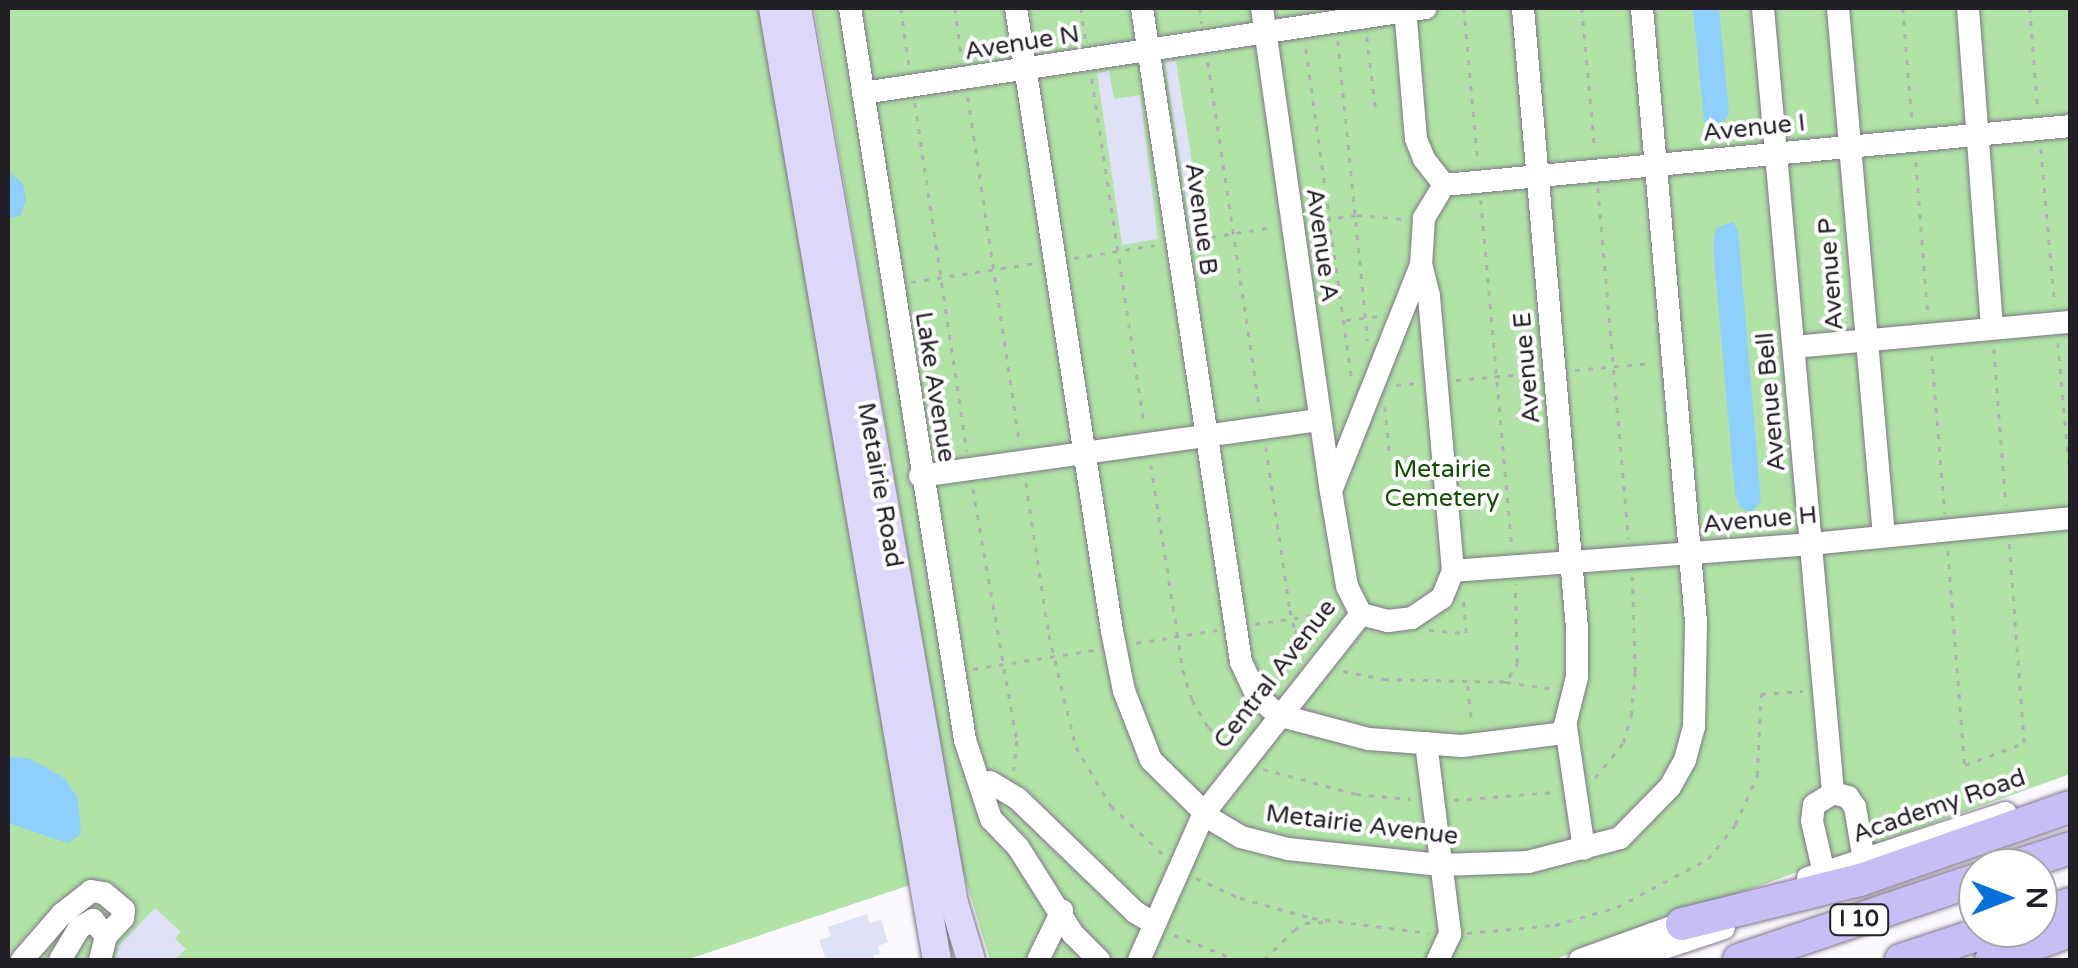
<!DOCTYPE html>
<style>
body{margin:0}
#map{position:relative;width:2078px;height:968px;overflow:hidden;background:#fbf9fd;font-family:"Varela Round",sans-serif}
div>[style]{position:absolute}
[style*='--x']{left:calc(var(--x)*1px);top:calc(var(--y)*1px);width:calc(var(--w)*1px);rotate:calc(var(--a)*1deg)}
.green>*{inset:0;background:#b0e3a5}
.water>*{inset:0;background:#8ecffe}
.building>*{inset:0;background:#dfe1f6}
.path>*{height:2.5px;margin-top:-1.25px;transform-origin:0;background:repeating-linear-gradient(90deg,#b2afb4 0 5px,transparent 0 13px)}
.roads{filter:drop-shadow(0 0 2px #7f7586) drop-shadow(0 0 2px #7f7586)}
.minor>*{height:22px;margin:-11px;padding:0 11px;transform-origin:11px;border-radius:11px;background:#fff}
.major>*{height:28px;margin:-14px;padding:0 14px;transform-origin:14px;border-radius:14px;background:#ddd8f9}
.highway>*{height:32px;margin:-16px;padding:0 16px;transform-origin:16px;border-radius:16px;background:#c7bef5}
span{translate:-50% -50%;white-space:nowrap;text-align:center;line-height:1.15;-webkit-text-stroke:8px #fff;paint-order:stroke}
.shield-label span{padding:2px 8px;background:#fff;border:2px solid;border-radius:8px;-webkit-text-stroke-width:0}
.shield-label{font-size:22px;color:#231f26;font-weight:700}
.street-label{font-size:25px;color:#231f26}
.park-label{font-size:25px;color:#144e03}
.frame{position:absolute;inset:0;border:10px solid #231f26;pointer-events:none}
.north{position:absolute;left:1958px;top:848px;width:100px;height:100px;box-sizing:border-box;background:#fff;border:2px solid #a7a5a8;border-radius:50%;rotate:90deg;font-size:28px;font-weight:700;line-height:40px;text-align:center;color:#231f26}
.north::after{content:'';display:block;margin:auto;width:35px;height:45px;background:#0471d9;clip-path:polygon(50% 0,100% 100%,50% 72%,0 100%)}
</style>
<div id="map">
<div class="green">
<i style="clip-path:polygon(8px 8px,762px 8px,910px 885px,686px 960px,8px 960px)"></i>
<i style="clip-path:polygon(814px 8px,2070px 8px,2070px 774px,1553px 960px,990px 960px,962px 868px)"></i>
</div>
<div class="water">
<i style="clip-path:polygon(1693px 8px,1719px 8px,1729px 113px,1721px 128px,1712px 128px,1704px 121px)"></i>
<i style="clip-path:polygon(8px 171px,23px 184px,26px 201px,20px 216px,8px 218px)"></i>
<i style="clip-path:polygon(1733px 222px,1738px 230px,1761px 501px,1751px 513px,1740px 507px,1735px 494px,1713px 246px,1716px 228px)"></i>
<i style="clip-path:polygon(8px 756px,30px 759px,64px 778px,78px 799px,81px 834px,68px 843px,8px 823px)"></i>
</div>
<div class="building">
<i style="clip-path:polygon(1176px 61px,1203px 232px,1204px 245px,1193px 247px,1165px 62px)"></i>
<i style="clip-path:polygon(1109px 71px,1114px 99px,1140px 95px,1158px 239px,1122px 245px,1097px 73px)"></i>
<i style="clip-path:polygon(155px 908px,181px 932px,175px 939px,186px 949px,174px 960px,121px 960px,116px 956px,119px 946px)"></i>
<i style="clip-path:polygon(867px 914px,870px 923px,881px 920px,888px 942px,878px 946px,880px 954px,873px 956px,874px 960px,826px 960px,819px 940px,831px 936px,828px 927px)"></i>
</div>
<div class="path">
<i style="--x:901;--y:8;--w:58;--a:82"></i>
<i style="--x:955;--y:8;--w:52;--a:82.3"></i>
<i style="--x:1081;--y:8;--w:34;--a:82"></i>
<i style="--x:1200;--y:8;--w:16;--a:83"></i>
<i style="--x:1464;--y:8;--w:155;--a:84.8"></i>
<i style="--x:1582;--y:8;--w:143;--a:84.8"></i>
<i style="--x:1903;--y:8;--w:111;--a:85.4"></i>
<i style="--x:2030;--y:8;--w:103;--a:85.6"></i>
<i style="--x:1367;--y:37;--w:74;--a:83"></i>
<i style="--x:1338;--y:41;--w:301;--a:84.3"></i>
<i style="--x:1306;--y:49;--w:333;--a:82.1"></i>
<i style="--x:1208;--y:62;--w:352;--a:81.5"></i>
<i style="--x:1092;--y:79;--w:347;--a:81.4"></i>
<i style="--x:968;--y:97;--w:347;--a:81.5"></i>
<i style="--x:915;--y:103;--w:352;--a:81.5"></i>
<i style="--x:2041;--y:149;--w:157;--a:84.9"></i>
<i style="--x:1916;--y:162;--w:152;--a:85.5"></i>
<i style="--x:1598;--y:188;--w:352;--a:85"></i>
<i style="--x:1481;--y:200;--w:347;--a:84.9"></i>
<i style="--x:1312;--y:221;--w:45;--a:-7.6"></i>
<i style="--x:1357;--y:215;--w:46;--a:5"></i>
<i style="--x:1198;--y:239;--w:77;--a:-9"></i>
<i style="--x:1074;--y:258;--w:82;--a:-9.1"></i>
<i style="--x:911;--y:282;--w:127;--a:-8.6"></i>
<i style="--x:1346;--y:320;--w:32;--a:-7"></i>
<i style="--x:2058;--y:343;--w:134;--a:84.8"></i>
<i style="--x:1994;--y:349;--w:157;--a:85.6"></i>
<i style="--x:1932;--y:356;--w:158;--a:85.3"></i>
<i style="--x:1575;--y:370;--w:77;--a:-5.2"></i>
<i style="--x:1456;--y:380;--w:77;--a:-5.2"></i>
<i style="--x:1396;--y:385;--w:22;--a:-5"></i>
<i style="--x:1385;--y:407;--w:50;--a:84.3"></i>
<i style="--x:1266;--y:447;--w:165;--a:81.6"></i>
<i style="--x:1290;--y:610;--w:21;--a:76"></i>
<i style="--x:1295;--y:630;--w:21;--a:55"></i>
<i style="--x:1151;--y:465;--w:207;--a:81.1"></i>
<i style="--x:1183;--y:670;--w:31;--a:73"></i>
<i style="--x:1192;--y:700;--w:31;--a:59"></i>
<i style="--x:1208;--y:727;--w:32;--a:44"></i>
<i style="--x:1026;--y:483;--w:154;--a:81.4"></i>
<i style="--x:1049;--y:635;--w:115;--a:76.4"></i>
<i style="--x:1076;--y:747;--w:69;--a:59.3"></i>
<i style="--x:1111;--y:806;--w:74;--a:42.8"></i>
<i style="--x:973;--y:489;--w:256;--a:80.1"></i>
<i style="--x:1017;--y:741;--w:30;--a:96"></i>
<i style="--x:1948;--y:551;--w:215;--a:85.5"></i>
<i style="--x:1965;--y:765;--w:63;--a:-20.4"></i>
<i style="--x:2024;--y:743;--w:200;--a:-94.3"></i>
<i style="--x:1255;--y:624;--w:82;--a:-8.4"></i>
<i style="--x:1429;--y:630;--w:37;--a:5"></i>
<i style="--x:1466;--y:633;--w:34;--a:-95"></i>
<i style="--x:1136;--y:643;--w:82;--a:-9.1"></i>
<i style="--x:973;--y:669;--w:122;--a:-8.9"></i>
<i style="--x:1343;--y:671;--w:42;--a:11"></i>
<i style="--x:1384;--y:679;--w:122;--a:1.4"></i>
<i style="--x:1506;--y:682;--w:48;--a:8.5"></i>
<i style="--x:1499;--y:682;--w:11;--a:-27"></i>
<i style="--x:1509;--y:677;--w:16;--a:-60"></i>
<i style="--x:1517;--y:663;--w:79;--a:-91.5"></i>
<i style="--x:1468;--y:686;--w:36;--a:84"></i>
<i style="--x:1263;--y:769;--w:96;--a:15"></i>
<i style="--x:1356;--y:794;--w:55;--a:5.2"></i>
<i style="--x:1595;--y:778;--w:45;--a:-51.3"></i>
<i style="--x:1623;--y:743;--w:28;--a:-73"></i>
<i style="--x:1631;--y:716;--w:44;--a:-84.8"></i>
<i style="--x:1635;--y:672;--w:95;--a:-91.8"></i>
<i style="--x:1454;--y:800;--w:101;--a:-4.5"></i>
<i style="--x:1196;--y:878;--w:48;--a:24.4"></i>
<i style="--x:1240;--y:898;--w:75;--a:15.5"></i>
<i style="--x:1312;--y:918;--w:118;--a:7.3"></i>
<i style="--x:1467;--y:933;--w:88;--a:-5.2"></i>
<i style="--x:1555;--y:925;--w:65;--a:-16.2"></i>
<i style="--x:1617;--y:907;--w:103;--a:-27.8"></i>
<i style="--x:1708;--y:859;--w:43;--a:-51.5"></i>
<i style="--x:1735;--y:825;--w:54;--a:-65.8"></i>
<i style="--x:1757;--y:776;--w:82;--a:-87.2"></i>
<i style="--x:1761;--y:694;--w:42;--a:-4.1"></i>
<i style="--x:1174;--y:935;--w:68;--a:21.6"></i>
<i style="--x:1264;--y:960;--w:42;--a:-45"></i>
<i style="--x:1294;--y:930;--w:13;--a:-32"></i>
<i style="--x:1305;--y:923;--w:19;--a:-3"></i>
</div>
<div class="roads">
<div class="minor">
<i style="--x:850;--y:8;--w:741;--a:81.07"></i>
<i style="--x:965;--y:740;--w:83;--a:71.8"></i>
<i style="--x:991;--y:819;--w:39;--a:46"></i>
<i style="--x:1018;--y:847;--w:103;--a:57.7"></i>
<i style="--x:1073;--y:934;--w:37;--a:45"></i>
<i style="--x:1016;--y:8;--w:630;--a:81.24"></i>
<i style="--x:1112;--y:631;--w:61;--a:78.7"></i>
<i style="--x:1124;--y:691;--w:74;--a:68.6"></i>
<i style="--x:1151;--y:760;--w:84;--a:44.5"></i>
<i style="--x:1211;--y:819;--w:35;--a:31"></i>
<i style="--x:1241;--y:837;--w:49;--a:14.3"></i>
<i style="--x:1288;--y:849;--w:153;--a:6"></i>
<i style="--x:1440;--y:865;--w:88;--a:-2"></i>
<i style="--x:1528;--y:862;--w:95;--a:-14.6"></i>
<i style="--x:1620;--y:838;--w:71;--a:-45.6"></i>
<i style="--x:1670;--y:787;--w:31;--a:-61"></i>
<i style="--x:1685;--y:760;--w:34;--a:-75"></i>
<i style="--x:1694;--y:727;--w:105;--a:-88.9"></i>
<i style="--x:1696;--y:622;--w:616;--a:-95.03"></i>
<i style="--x:1142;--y:8;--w:661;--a:81.39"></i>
<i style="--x:1241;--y:662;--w:38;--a:65"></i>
<i style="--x:1257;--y:696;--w:28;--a:42"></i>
<i style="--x:1278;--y:715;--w:94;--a:14.8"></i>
<i style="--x:1369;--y:739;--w:93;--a:4.3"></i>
<i style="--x:1462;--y:746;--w:102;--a:-7.3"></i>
<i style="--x:1563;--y:733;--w:58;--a:-76"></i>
<i style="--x:1577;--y:677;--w:49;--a:-90"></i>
<i style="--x:1577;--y:628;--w:622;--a:-94.98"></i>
<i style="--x:1262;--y:8;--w:488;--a:81.9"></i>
<i style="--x:1405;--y:8;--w:131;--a:85.2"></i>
<i style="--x:1416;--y:139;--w:22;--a:68"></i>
<i style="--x:1424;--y:159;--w:33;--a:52"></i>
<i style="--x:1763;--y:8;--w:788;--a:84.9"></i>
<i style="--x:1838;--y:8;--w:530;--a:85.02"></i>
<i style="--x:1968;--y:8;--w:321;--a:85.7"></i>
<i style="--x:863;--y:93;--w:569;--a:-8.59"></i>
<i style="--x:1444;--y:185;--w:629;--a:-5.38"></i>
<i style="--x:1794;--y:347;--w:277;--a:-5.2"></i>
<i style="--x:920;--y:476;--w:404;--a:-8"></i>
<i style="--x:1453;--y:571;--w:359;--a:-4.3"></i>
<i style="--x:1811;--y:544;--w:260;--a:-5.7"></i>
<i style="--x:1361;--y:614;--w:28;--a:15"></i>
<i style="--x:1388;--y:621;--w:24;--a:-7"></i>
<i style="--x:1412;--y:618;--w:36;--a:-34"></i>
<i style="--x:1442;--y:598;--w:29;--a:-68"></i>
<i style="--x:1453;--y:571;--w:276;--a:-95"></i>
<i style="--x:1429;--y:296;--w:32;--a:-104"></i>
<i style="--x:1566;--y:727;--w:123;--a:81.6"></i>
<i style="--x:1426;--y:743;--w:193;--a:82.8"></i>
<i style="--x:1450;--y:934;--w:29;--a:115"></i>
<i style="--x:990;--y:782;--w:31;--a:31"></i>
<i style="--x:1017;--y:798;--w:164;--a:44"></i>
<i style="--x:1135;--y:912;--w:23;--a:31"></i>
<i style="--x:1824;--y:873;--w:53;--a:-103"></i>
<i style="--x:1812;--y:821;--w:16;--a:-83"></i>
<i style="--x:1814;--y:805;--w:22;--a:-32"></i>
<i style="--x:1833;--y:793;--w:16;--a:15"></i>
<i style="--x:1848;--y:797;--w:12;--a:55"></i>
<i style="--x:1855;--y:807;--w:54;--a:80.4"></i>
<i style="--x:1808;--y:878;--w:208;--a:-18.2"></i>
<i style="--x:22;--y:960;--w:61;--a:-49"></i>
<i style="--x:62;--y:914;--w:37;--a:-38"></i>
<i style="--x:91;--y:891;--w:13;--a:9"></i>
<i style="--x:104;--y:893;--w:26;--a:40"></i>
<i style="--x:124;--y:910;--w:8;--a:97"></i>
<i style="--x:123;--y:918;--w:25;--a:133"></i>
<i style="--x:60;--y:960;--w:37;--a:-59"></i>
<i style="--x:79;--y:928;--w:16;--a:-30"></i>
<i style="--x:93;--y:920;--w:21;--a:51"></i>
<i style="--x:106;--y:936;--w:25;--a:104"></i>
<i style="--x:1038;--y:960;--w:55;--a:-63.9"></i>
<i style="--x:1139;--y:960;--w:161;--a:-66.1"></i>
<i style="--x:1204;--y:813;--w:253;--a:-51.7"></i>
<i style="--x:1361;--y:614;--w:31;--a:-117"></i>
<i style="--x:1347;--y:586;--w:96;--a:-99.6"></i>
<i style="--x:1331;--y:491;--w:243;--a:-68.3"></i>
<i style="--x:1421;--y:265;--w:47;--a:-86.3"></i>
<i style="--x:1424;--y:218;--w:39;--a:-59"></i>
<i style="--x:1580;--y:960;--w:121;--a:-19.8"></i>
<i style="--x:1628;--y:960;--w:101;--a:-18.4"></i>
</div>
<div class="major">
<i style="--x:773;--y:8;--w:966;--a:80.23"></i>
<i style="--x:797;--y:8;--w:909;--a:80.05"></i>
<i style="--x:954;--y:903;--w:59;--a:73.4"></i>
</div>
<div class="highway">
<i style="--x:2010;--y:868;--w:63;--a:-18.4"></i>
<i style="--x:2038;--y:915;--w:34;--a:-19"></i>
<i style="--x:1682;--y:924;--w:183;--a:-13.9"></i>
<i style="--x:1860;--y:880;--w:222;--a:-19.2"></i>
<i style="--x:1739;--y:960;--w:252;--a:-18.7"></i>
<i style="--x:1901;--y:960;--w:102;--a:-18.3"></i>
<i style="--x:1991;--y:960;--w:84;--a:-20.2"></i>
</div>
</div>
<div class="shield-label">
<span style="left:1859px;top:920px">I 10</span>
</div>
<div class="street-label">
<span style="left:1022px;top:43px;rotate:-9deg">Avenue N</span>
<span style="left:1754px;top:128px;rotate:-6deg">Avenue I</span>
<span style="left:1201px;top:219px;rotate:82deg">Avenue B</span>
<span style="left:1322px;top:245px;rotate:82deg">Avenue A</span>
<span style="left:1831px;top:274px;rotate:-94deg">Avenue P</span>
<span style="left:1527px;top:368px;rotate:-95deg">Avenue E</span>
<span style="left:935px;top:387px;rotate:81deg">Lake Avenue</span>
<span style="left:1771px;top:402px;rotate:-95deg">Avenue Bell</span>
<span style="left:880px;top:485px;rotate:80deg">Metairie Road</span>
<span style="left:1760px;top:520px;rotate:-5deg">Avenue H</span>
<span style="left:1275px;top:674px;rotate:-52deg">Central Avenue</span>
<span style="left:1939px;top:806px;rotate:-19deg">Academy Road</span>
<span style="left:1362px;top:825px;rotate:7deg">Metairie Avenue</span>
</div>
<div class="park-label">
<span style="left:1442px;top:484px">Metairie<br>Cemetery</span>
</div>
<div class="frame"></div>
<div class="north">N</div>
</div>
